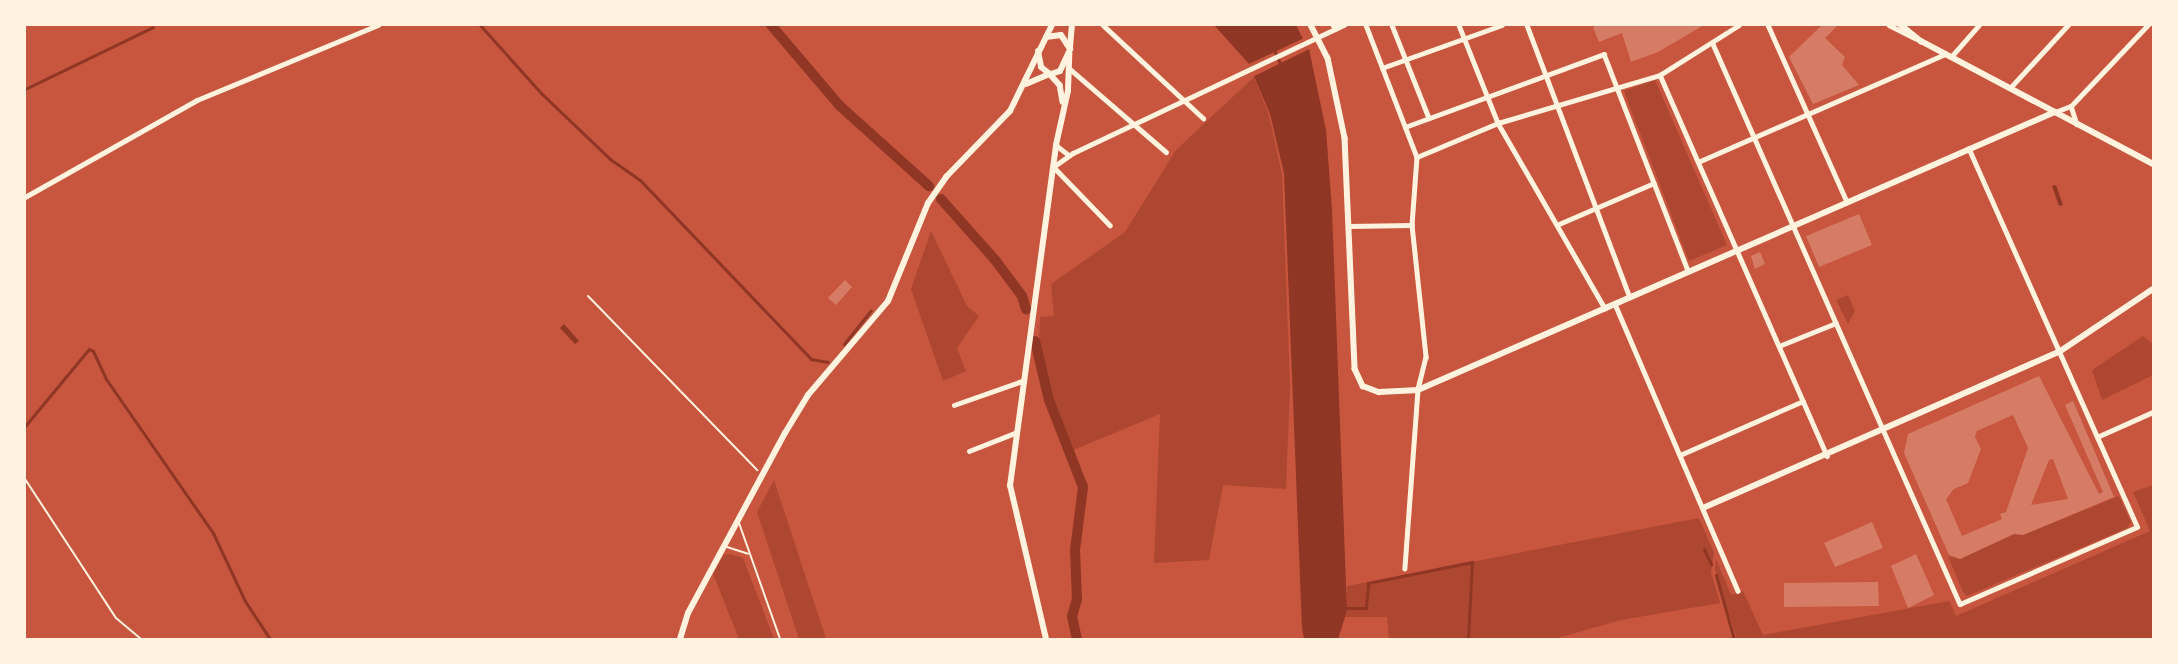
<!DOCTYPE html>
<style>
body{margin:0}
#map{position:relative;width:2178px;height:664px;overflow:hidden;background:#c8553d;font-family:Quicksand,sans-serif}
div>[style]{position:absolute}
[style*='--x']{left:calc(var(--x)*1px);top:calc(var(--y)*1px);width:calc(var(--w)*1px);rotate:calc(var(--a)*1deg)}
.green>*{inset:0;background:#ae4732}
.water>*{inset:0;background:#8f3625}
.pier>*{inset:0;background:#c8553d}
.stream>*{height:3px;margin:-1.5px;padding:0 1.5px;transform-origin:1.5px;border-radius:1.5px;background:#8f3625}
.canal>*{height:10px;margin:-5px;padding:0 5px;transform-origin:5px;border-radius:5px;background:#8f3625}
.building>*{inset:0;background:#d67c66}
.path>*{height:2px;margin:-1px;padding:0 1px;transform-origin:1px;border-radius:1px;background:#fff3e0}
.service>*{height:2px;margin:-1px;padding:0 1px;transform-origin:1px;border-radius:1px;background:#fff3e0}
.minor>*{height:4.5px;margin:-2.25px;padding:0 2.25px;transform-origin:2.25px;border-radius:2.25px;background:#fff3e0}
.tertiary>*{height:5.5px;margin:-2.75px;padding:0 2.75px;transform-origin:2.75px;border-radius:2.75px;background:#fff3e0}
.secondary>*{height:6px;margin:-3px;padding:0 3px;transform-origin:3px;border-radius:3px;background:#fff3e0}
span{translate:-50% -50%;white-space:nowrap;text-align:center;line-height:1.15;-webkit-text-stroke:4px #fff3e0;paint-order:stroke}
.frame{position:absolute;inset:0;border:26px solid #fff3e0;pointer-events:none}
</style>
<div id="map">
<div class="green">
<i style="clip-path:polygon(1254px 77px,1268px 112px,1282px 174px,1290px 386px,1286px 489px,1223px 485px,1209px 560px,1154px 563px,1160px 414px,1071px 451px,1046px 389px,1039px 343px,1040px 317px,1054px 316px,1051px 284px,1125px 232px,1176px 150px)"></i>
<i style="clip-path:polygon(1655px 80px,1727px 245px,1689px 261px,1624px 91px)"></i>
<i style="clip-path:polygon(931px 231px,967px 306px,979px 316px,957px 348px,966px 371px,943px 381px,911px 289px)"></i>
<i style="clip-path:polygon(1848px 295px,1855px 311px,1848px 324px,1836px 300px)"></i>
<i style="clip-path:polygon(2143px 336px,2153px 344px,2153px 375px,2102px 400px,2092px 370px)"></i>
<i style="clip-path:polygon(774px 480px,826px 639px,799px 639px,757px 512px)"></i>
<i style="clip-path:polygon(2153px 485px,2153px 639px,1737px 639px,1715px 568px,1716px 559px,1731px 595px,1743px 591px,1763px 635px,1949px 601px,1956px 616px,2150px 531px,2133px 492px)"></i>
<i style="clip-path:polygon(2119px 496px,2131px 522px,2127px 528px,1967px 596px,1963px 592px,1948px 556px,1960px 559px,2014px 534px,2023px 535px)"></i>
<i style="clip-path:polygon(1699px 518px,1714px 553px,1711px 572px,1720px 603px,1621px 620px,1554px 639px,1389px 639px,1387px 617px,1346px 617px,1347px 586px)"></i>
<i style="clip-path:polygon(731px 554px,743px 558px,774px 639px,739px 639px,713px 574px,724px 555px)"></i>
</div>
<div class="water">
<i style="clip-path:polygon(1214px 25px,1296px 25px,1303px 39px,1249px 64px)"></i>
<i style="clip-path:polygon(1309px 49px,1326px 130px,1332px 210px,1347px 611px,1338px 639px,1304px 639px,1302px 628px,1284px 173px,1270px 114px,1254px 76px)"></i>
<i style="clip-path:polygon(2056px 185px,2063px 205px,2059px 206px,2052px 186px)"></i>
<i style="clip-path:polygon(564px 324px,579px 341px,575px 344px,560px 328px)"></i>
</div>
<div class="pier">
<i style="clip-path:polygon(1304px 38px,1304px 41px,1249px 67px,1248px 65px)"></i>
<i style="clip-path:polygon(1308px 47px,1309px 49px,1254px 76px,1253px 74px)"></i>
</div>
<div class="stream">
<i style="--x:480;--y:25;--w:93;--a:48.1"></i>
<i style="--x:542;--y:94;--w:94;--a:43.7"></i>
<i style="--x:610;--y:159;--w:37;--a:35"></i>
<i style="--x:640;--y:180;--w:248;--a:46.3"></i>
<i style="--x:811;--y:359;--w:17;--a:10"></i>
<i style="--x:1273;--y:48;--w:21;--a:65"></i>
<i style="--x:25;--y:89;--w:142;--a:-25.8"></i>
<i style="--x:844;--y:344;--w:43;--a:-51.5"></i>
<i style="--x:25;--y:426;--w:100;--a:-50.3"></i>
<i style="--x:89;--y:349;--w:4;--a:27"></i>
<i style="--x:93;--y:351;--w:31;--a:65"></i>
<i style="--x:106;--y:379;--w:188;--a:55.2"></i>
<i style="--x:213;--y:533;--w:75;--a:64.8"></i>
<i style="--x:245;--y:601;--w:45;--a:56.7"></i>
<i style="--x:1704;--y:549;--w:17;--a:65"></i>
<i style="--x:1716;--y:575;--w:66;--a:74.3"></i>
<i style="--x:1344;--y:608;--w:22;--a:0"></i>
<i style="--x:1366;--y:608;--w:25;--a:-85"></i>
<i style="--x:1368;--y:583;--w:106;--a:-11.4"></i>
<i style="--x:1472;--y:562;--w:77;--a:93"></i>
</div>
<div class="canal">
<i style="--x:771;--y:25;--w:106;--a:49.6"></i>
<i style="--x:840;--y:106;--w:120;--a:42"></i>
<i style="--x:941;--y:199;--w:83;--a:48.4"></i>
<i style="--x:996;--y:261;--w:44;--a:53.4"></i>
<i style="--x:1022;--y:296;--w:14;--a:73"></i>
<i style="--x:1035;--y:341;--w:61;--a:76.7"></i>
<i style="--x:1049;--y:400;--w:93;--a:68.7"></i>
<i style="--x:1083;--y:487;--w:64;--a:97.2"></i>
<i style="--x:1075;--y:550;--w:49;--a:87.7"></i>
<i style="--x:1077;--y:599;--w:18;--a:106"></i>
<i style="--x:1072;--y:616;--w:24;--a:78"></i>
</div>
<div class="building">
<i style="clip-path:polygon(1597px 25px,1704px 25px,1658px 52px,1631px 62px,1622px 33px,1599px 42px,1593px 27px)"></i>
<i style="clip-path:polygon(1822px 25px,1838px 25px,1825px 38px,1845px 57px,1842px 65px,1859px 85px,1813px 104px,1789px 57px)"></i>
<i style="clip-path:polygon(1859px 214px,1872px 245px,1819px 267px,1806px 236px)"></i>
<i style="clip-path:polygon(1760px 252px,1765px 264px,1755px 269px,1751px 256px)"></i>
<i style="clip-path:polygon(845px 280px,852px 287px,836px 305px,828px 298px)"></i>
<i style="clip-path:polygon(evenodd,2039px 376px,2099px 494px,2103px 492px,2065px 405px,2073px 401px,2114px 497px,2023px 535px,2014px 534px,1960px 559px,1949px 555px,1904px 453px,1908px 434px,2039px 376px,2013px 415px,2028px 448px,2006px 512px,2000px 514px,2002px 519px,1962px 536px,1946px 499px,1954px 489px,1968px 483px,1981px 449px,1975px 437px,1977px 431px,2013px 415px,2039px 376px,2053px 459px,2068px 499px,2031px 505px,2049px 460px,2053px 459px)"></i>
<i style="clip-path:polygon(1872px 522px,1883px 548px,1835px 567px,1824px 543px)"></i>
<i style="clip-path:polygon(1916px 554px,1934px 595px,1908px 608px,1891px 566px)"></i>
<i style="clip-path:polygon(1878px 582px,1879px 606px,1784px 607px,1784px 583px)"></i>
</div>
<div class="path">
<i style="--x:588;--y:296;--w:243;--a:45.8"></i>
<i style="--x:25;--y:479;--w:166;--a:56.8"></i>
<i style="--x:116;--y:618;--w:33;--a:40"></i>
</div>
<div class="service">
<i style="--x:739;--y:523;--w:123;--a:70.5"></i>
<i style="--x:727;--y:547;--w:22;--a:18"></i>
</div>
<div class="minor">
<i style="--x:1103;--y:25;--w:137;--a:42.9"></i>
<i style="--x:1366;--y:25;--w:142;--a:68.9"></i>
<i style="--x:1417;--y:157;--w:68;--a:94.2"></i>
<i style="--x:1412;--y:225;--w:133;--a:83.9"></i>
<i style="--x:1426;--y:357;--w:34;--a:104"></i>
<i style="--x:1418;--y:390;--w:179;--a:94.2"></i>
<i style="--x:1392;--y:25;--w:100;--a:68.3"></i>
<i style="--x:1459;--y:25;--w:105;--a:68.3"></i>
<i style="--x:1498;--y:123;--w:214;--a:60"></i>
<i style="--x:1527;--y:25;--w:291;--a:69.3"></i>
<i style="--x:1768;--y:25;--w:194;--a:65.9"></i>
<i style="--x:1889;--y:25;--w:29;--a:27"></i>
<i style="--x:1713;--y:44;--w:612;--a:66.2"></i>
<i style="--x:1960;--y:604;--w:193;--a:-23.5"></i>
<i style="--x:2137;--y:527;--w:414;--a:-114"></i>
<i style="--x:1951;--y:57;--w:43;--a:-48.8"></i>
<i style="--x:1382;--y:68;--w:127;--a:-19.7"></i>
<i style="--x:1070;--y:69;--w:127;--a:40.8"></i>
<i style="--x:1660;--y:75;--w:416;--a:66.3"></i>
<i style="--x:2010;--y:88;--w:86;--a:-47.4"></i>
<i style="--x:2071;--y:106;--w:19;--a:72"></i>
<i style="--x:2055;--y:112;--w:17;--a:-21"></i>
<i style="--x:2071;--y:106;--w:112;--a:-46.5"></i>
<i style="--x:1405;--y:127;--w:212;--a:-20.1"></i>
<i style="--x:1604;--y:54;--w:233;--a:68.8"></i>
<i style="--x:1056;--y:145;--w:16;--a:38"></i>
<i style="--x:1417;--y:157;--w:88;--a:-22.8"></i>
<i style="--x:1498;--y:123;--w:169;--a:-16.5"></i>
<i style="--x:1660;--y:75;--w:93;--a:-32.3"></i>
<i style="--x:1698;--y:162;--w:270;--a:-23.6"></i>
<i style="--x:25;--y:197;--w:197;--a:-29.4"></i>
<i style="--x:197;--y:100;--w:196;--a:-22.5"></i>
<i style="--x:1559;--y:224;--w:103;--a:-23.3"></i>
<i style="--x:1110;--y:226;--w:82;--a:-134"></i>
<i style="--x:1053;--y:167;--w:24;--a:-35"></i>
<i style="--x:1073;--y:153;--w:300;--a:-25.3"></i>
<i style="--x:1349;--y:226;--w:63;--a:-0.9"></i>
<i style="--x:1615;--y:304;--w:312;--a:66.8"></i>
<i style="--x:1779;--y:346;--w:61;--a:-22"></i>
<i style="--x:954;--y:405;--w:72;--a:-19.4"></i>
<i style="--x:2097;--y:437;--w:61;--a:-24.1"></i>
<i style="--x:969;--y:451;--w:49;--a:-21.4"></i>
<i style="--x:1680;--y:455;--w:134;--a:-23.7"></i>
</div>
<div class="tertiary">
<i style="--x:1311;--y:25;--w:37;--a:63"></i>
<i style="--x:1328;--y:58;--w:82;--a:78"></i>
<i style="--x:1345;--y:138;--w:231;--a:87.5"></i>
<i style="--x:1355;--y:369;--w:19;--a:65"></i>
<i style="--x:1363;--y:386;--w:17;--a:21"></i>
<i style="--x:1379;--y:392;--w:39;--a:-3"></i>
<i style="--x:1418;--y:390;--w:695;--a:-23.58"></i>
<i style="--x:1334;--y:25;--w:4;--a:63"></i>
<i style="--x:1901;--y:25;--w:26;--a:39"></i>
<i style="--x:1921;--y:41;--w:263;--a:27.9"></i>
<i style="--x:1050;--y:74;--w:15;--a:48"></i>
<i style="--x:1060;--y:85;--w:17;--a:80"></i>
<i style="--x:1703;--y:508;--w:389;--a:-23.7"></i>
<i style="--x:2059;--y:352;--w:113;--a:-33.8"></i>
<i style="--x:1046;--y:639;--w:157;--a:-103.2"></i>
<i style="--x:1010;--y:486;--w:344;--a:-82.3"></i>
<i style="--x:1056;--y:145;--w:55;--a:-77.5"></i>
<i style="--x:1068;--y:91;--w:38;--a:-88"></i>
</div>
<div class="secondary">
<i style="--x:1046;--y:37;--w:15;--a:-8"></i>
<i style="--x:1061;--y:35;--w:17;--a:57"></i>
<i style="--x:1070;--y:47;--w:22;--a:-85"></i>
<i style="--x:1038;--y:51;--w:16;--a:79"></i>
<i style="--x:1041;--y:67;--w:11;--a:38"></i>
<i style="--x:1051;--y:74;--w:9;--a:-18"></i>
<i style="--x:1060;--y:71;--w:21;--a:-65"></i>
<i style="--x:1026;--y:84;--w:26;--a:-23"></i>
<i style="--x:680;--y:639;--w:27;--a:-73"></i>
<i style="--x:688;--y:613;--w:204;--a:-61.7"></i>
<i style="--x:785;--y:433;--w:44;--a:-58.8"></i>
<i style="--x:808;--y:395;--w:123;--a:-49.6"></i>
<i style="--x:888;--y:301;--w:106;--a:-67.8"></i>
<i style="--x:928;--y:203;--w:32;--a:-55"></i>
<i style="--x:946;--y:177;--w:92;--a:-45.9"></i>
<i style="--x:1010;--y:111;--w:96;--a:-64"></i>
</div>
<div class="frame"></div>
</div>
